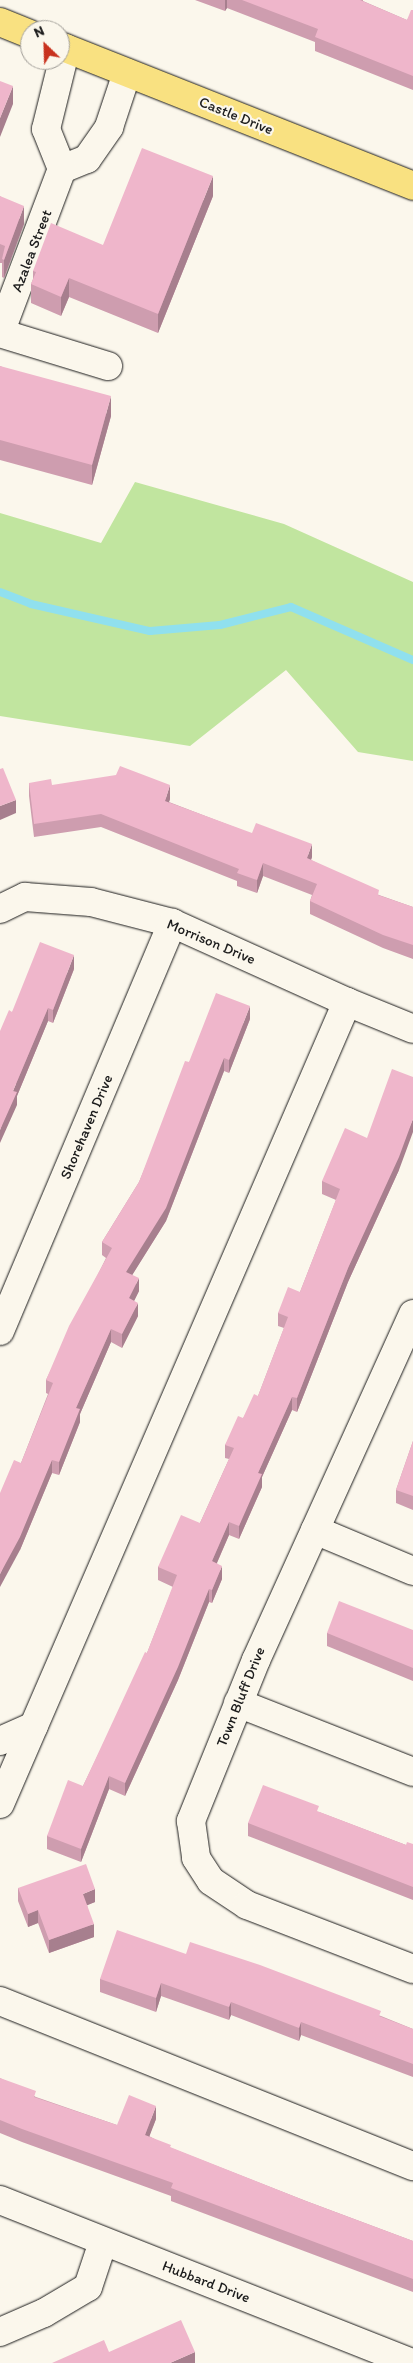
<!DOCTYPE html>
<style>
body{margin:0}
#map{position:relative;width:413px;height:2363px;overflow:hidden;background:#fbf7ec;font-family:Itim,sans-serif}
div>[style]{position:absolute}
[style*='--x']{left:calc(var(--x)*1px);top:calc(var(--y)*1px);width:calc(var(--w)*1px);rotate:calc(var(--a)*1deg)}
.green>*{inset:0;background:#c1e59f}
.stream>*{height:8px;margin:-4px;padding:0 4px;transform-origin:4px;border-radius:4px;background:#90e0ee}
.roads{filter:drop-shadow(0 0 1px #1c1c1c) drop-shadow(0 0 1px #1c1c1c)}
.minor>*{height:28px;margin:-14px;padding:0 14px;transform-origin:14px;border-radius:14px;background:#fbf7ec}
.major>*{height:28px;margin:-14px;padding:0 14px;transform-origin:14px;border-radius:14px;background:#f9e181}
.wall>*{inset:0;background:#ce9daf}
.shaded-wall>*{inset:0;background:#a77f8e}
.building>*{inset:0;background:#efb6cb}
span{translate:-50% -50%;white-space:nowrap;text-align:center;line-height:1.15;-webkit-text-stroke:4.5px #fbf7ec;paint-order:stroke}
.street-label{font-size:15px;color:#1c1c1c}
.north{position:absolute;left:20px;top:20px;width:50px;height:50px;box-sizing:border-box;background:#fbf7ec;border:1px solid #a29f99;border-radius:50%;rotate:336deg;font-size:14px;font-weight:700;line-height:20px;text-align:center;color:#1c1c1c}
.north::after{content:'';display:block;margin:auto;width:18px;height:22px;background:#c8321e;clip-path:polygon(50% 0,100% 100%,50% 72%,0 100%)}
</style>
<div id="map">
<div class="green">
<i style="clip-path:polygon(135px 482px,284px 524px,413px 582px,413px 761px,358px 752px,286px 670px,190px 746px,0 716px,0 513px,101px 543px)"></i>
</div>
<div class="stream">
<i style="--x:0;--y:592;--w:33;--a:21"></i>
<i style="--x:31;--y:604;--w:122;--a:12.8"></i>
<i style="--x:150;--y:631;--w:70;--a:-4.9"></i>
<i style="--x:220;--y:625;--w:73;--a:-14.2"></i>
<i style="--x:291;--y:607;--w:133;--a:23.5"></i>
</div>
<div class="roads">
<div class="minor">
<i style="--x:62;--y:169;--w:27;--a:-22"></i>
<i style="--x:87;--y:159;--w:39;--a:-55"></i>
<i style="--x:109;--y:127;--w:57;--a:-71.6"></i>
<i style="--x:0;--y:333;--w:175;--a:-69.3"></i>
<i style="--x:62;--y:169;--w:43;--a:-111.8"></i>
<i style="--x:46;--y:129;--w:83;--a:-76.1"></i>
<i style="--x:0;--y:333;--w:113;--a:17"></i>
<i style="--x:0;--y:909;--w:28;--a:-26"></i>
<i style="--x:25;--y:897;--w:66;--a:4.3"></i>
<i style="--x:91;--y:902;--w:84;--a:14.5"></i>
<i style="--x:172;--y:923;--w:192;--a:24.3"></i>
<i style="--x:347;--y:1002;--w:71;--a:22.2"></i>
<i style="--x:413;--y:1314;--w:380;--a:114.4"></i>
<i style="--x:256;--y:1660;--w:174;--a:112"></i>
<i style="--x:191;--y:1821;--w:37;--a:82"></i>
<i style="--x:196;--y:1858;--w:27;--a:57"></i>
<i style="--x:211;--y:1881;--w:43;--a:33.7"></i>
<i style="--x:247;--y:1905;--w:178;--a:21.1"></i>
<i style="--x:0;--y:1331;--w:443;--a:-67.1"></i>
<i style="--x:315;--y:1530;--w:106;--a:22.7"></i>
<i style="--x:238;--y:1703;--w:188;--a:21.5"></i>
<i style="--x:0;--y:1741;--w:37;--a:-24"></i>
<i style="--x:0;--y:1804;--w:874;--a:-66.6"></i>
<i style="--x:0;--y:2001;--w:445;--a:21.8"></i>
<i style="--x:0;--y:2200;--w:443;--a:21.6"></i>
<i style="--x:0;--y:2332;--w:48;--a:-23.4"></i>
<i style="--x:44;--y:2313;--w:51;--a:-30.6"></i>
<i style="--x:88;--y:2287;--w:47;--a:-71.6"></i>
</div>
<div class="major">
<i style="--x:0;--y:22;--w:32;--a:22"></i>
<i style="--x:60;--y:46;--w:380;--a:21.6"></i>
</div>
</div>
<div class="wall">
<i style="clip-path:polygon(195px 0,363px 0,363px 1px,407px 20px,413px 10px,413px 90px,315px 51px,315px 42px,227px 8px,225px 11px)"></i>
<i style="clip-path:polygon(0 196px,24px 224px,4px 278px,2px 277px,2px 263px,0 263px)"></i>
<i style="clip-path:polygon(213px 196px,158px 333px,69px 297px,61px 316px,31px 303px,31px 284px,33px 279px,33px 271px,103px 245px)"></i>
<i style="clip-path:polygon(0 366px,111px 416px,92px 485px,0 460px)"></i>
<i style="clip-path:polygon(29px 783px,52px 785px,170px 799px,169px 802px,312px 857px,311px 860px,379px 895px,413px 907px,413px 959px,383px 948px,310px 914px,310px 901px,312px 895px,263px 876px,257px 893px,237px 886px,237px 881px,101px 827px,34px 837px,29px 796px)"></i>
<i style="clip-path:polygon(74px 969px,53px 1023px,48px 1021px,17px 1096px,17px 1105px,12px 1012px)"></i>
<i style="clip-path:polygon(250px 1019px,229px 1073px,224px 1071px,166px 1221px,132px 1275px,139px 1291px,134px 1301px,138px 1316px,122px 1348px,111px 1342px,80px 1414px,80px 1422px,59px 1475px,52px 1473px,20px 1550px,21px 1463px,48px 1394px,46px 1393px,46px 1380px,106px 1258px,102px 1255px,102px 1242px,139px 1182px,189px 1062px)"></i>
<i style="clip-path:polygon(399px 1170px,348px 1282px,297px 1412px,292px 1410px,262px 1477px,262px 1487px,239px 1539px,229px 1535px,217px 1563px,222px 1579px,212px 1603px,209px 1602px,178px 1680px,125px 1796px,109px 1789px,81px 1862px,47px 1849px,47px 1836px,83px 1786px,147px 1653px,173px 1587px,158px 1580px,158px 1567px,200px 1523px,229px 1459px,225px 1458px,225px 1445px,258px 1396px,284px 1328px,278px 1326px,278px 1313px,300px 1292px,336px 1200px,322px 1194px,322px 1181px)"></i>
<i style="clip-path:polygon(413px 1441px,413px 1510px,396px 1503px,396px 1490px)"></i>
<i style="clip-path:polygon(413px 1630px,413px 1681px,327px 1646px,327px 1633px)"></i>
<i style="clip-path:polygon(319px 1812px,406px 1845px,413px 1844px,413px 1900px,248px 1836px,248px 1823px)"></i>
<i style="clip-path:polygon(18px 1888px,95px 1902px,87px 1905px,94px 1937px,49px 1953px,38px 1923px,28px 1927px,18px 1901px)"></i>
<i style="clip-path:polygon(186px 1954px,381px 2016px,413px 2029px,413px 2077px,301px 2035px,299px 2041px,231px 2015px,229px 2020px,161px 1996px,156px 2012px,100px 1992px,100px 1979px)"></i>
<i style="clip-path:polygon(0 2078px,36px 2097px,117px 2125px,156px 2119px,149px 2136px,171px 2148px,306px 2201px,413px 2241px,413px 2292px,171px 2201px,171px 2196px,22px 2142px,0 2133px)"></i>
</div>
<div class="shaded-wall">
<i style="clip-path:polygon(225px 0,227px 0,227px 8px,225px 11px)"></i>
<i style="clip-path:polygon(13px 86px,13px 104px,0 137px,0 118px)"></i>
<i style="clip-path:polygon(213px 176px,213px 196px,158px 333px,158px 314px)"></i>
<i style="clip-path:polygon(24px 206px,24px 224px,4px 278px,4px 260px)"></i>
<i style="clip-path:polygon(69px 278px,69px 297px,61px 316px,61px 297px)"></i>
<i style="clip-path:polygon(111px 396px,111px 416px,92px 485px,92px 465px)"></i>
<i style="clip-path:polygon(170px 785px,170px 799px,165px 814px,165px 801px)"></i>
<i style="clip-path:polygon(16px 800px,16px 813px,0 820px,0 806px)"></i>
<i style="clip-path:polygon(312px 844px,312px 857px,307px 871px,307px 858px)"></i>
<i style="clip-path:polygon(263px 863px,263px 876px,257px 893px,257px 880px)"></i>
<i style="clip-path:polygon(74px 955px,74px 969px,53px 1023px,53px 1010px)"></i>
<i style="clip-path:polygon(250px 1006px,250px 1019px,229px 1073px,229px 1060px)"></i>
<i style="clip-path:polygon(48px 1008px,48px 1021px,17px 1096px,17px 1105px,0 1143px,0 1130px,13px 1091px)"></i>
<i style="clip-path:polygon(224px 1058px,224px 1071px,166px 1221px,126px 1285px,126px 1272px)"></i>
<i style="clip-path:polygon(413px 1119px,413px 1132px,399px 1170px,348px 1282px,297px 1412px,297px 1398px,348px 1268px)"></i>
<i style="clip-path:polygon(139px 1278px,139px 1291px,129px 1311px,129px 1298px)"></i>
<i style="clip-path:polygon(138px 1303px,138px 1316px,122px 1348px,122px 1334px)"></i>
<i style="clip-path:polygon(111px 1329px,111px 1342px,80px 1414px,80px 1422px,59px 1475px,59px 1462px,76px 1408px)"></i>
<i style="clip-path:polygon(292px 1397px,292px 1410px,262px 1477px,262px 1487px,239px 1539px,239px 1526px,258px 1473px)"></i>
<i style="clip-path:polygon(52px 1460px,52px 1473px,20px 1550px,0 1587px,0 1574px)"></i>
<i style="clip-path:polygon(229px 1522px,229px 1535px,212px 1574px,212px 1561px)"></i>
<i style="clip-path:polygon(222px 1566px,222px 1579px,212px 1603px,212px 1590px)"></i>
<i style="clip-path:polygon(209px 1589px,209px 1602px,178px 1680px,125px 1796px,125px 1783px)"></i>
<i style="clip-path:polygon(109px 1776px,109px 1789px,81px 1862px,81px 1849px)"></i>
<i style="clip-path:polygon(95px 1889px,95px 1902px,83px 1907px,83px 1894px)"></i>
<i style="clip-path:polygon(38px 1910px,38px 1923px,28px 1927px,28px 1914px)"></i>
<i style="clip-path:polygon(94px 1924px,94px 1937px,49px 1953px,49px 1940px)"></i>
<i style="clip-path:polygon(161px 1983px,161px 1996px,156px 2012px,156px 1998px)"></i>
<i style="clip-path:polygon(231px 2002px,231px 2015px,229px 2020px,229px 2007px)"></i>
<i style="clip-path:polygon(301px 2022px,301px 2035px,299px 2041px,299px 2028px)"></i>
<i style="clip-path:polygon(156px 2106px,156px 2119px,145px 2148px,145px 2135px)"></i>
<i style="clip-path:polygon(195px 2352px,195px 2363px,170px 2363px)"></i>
</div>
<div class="building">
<i style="clip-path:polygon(242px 0,360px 0,407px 20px,411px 10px,413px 10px,413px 76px,315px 37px,318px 29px)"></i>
<i style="clip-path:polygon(0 81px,13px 86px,0 118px)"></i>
<i style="clip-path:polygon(142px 148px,213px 176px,158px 314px,69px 278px,61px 297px,31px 284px,36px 272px,33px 271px,51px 223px,103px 245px)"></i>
<i style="clip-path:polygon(0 196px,24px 206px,4px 260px,2px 259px,5px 246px,0 244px)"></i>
<i style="clip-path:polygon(0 366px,111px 396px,92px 465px,0 440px)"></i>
<i style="clip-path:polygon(120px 766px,170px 785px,165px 801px,252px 833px,256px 823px,312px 844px,307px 858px,379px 890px,378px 895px,413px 907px,413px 945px,383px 935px,310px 901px,317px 884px,263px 863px,257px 880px,237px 873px,239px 869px,101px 814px,34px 824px,29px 783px,51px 779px,52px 785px,116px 775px)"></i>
<i style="clip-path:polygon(3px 768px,16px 800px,0 806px,0 769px)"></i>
<i style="clip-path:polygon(40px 942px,74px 955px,53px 1010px,48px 1008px,13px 1091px,17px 1092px,0 1130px,0 1031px,9px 1010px,12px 1012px)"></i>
<i style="clip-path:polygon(216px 993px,250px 1006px,229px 1060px,224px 1058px,166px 1208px,126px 1272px,139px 1278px,129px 1298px,138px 1303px,122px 1334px,111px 1329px,76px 1408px,80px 1409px,59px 1462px,52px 1460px,20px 1537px,0 1574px,0 1493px,14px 1460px,21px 1463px,53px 1383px,46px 1380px,69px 1326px,112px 1248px,102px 1242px,139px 1182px,185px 1061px,189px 1062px)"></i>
<i style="clip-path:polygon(392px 1069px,413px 1077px,413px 1119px,399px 1157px,348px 1268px,297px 1398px,292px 1397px,258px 1473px,262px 1474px,239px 1526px,229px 1522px,212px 1561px,222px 1566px,212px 1590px,209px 1589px,178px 1667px,125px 1783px,109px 1776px,81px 1849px,47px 1836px,68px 1780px,83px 1786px,145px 1652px,147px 1653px,177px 1575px,158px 1567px,181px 1515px,200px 1523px,234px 1448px,225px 1445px,238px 1416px,243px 1418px,254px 1394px,258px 1396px,288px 1317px,278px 1313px,288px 1287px,300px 1292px,340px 1189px,322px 1181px,345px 1128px,367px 1138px)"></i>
<i style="clip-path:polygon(413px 1441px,413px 1496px,396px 1490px)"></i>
<i style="clip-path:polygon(339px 1601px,413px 1630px,413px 1668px,327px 1633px)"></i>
<i style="clip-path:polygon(263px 1785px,319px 1806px,317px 1811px,406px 1845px,407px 1842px,413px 1844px,413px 1887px,248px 1823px)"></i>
<i style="clip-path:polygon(86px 1864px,95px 1889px,83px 1894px,94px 1924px,49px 1940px,38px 1910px,28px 1914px,18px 1888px)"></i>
<i style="clip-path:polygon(117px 1930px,186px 1954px,190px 1942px,260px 1965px,381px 2011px,379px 2016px,413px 2029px,413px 2064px,301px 2022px,299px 2028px,231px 2002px,229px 2007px,161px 1983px,156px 1998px,100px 1979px)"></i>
<i style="clip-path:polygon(0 2078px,36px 2091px,34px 2097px,117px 2125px,129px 2095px,156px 2106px,145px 2135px,171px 2145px,170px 2147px,306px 2201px,413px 2241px,413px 2279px,171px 2188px,173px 2183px,22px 2129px,0 2120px)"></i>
<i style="clip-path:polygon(181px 2320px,195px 2352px,170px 2363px,52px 2363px,104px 2340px,109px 2352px)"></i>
</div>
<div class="street-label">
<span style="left:236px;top:116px;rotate:22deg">Castle Drive</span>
<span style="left:32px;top:251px;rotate:-69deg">Azalea Street</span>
<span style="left:211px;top:942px;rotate:23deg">Morrison Drive</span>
<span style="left:87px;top:1127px;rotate:-67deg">Shorehaven Drive</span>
<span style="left:241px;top:1697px;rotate:-68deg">Town Bluff Drive</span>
<span style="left:206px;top:2282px;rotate:21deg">Hubbard Drive</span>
</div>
<div class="north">N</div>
</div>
